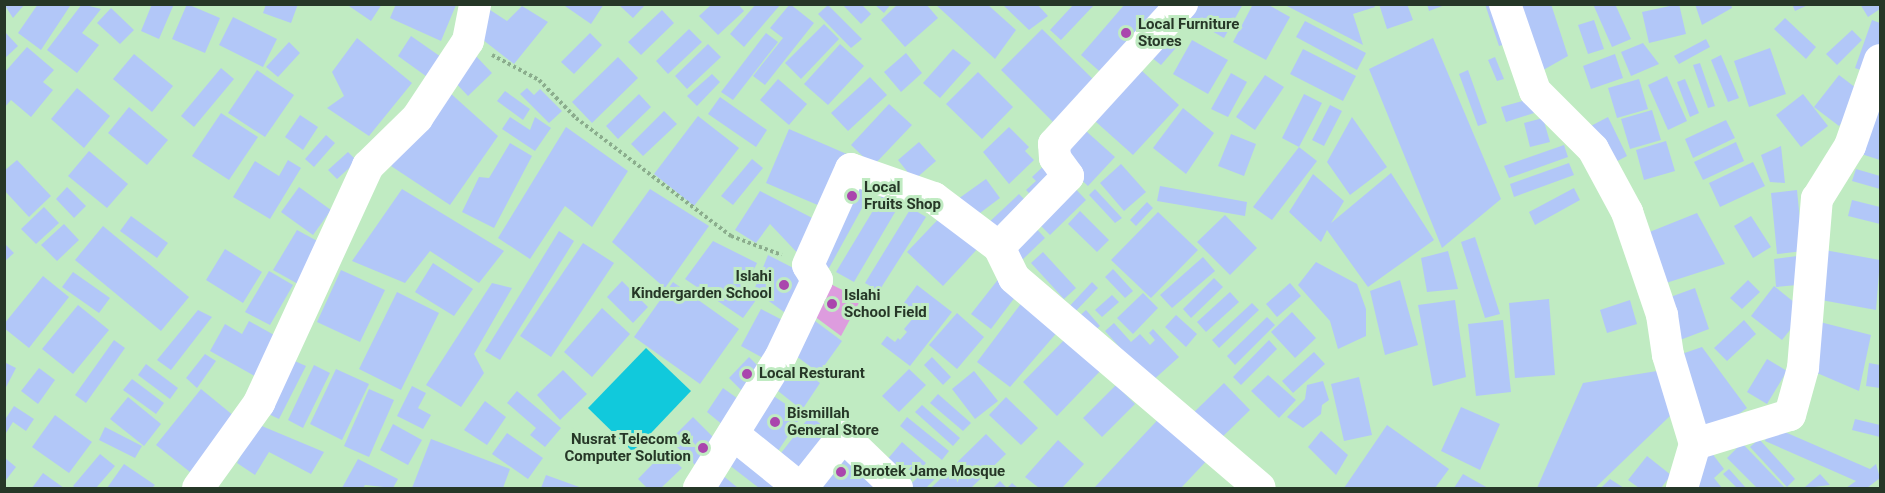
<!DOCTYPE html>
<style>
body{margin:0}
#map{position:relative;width:1885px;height:493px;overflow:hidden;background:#c0ebc2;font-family:Roboto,sans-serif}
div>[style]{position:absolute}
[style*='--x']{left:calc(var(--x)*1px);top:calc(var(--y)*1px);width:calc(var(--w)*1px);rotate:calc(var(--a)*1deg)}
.green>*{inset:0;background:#dd9cde}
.water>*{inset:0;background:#11c9dc}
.building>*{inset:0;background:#b2c7f8}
.path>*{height:4px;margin-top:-2px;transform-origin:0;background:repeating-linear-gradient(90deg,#8bad8d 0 3px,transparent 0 6px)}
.minor>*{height:32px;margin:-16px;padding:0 16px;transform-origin:16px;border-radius:16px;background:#fff}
.dots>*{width:16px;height:16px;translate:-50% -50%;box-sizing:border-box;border:3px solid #c0ebc2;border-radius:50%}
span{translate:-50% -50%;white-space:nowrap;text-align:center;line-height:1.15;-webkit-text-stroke:6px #c0ebc2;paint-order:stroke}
.poi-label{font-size:15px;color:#263727;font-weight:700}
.left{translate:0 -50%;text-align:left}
.right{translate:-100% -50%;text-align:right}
.frame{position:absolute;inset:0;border:6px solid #263727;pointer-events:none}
</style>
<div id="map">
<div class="green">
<i style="clip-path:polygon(820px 279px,861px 299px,841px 336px,806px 310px)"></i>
</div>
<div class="water">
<i style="clip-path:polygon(646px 348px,691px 391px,633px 452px,588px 408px)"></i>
</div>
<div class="building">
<i style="clip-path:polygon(4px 4px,25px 4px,13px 18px)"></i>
<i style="clip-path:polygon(38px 4px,70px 6px,41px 50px,18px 33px)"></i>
<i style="clip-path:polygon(82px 4px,101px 9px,82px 33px,99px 45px,77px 73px,47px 50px)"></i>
<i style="clip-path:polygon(152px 4px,174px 4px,159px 39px,141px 31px)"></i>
<i style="clip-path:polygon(187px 4px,220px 18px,205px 53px,172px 39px)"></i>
<i style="clip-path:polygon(266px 4px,298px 4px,291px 23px,263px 13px)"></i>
<i style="clip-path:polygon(346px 4px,382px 4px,371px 21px)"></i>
<i style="clip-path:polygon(396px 4px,455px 4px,456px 5px,441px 41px,390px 18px)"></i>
<i style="clip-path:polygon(562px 4px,604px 4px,591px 24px)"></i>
<i style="clip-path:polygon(712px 4px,738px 4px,744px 11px,718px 35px,699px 16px)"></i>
<i style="clip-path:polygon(756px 4px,781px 4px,744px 47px,730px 34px)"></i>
<i style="clip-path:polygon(790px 4px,814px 23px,765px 85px,753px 76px,783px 38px,770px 28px)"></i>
<i style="clip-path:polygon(842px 4px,861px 4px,871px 14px,861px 24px)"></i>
<i style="clip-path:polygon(874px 4px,891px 4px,884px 13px)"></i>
<i style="clip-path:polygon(898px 4px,926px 4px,938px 18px,905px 47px,881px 20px)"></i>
<i style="clip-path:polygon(935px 4px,987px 4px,1016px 30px,995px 59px)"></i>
<i style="clip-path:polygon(1002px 4px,1037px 4px,1048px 16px,1029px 30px)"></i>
<i style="clip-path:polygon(1074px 4px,1095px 4px,1061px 40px,1050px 30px)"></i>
<i style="clip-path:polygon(1125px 4px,1170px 4px,1106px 77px,1081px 55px)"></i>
<i style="clip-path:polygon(1196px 4px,1243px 4px,1224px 38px,1189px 18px)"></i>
<i style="clip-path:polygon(1253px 4px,1267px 4px,1290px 17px,1266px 60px,1233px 42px)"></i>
<i style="clip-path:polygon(1379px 4px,1407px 4px,1413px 20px,1387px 29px)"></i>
<i style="clip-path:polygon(1427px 4px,1445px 4px,1445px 5px,1429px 11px)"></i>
<i style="clip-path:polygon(1485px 4px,1501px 4px,1513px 42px,1499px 46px)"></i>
<i style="clip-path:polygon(1512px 4px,1551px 4px,1568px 56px,1538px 73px)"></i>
<i style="clip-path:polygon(1593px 4px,1615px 4px,1631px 39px,1612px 47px)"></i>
<i style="clip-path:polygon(1679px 4px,1686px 34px,1649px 43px,1642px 12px)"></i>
<i style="clip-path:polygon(1695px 4px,1731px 4px,1732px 8px,1702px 25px)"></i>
<i style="clip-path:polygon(1792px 4px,1810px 4px,1795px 11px)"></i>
<i style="clip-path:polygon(1860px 4px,1879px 4px,1880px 9px,1868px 17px)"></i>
<i style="clip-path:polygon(619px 5px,645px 5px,633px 18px)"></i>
<i style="clip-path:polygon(828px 5px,862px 39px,851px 48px,818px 14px)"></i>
<i style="clip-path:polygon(1285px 5px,1374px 5px,1375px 7px,1353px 14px,1363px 45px)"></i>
<i style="clip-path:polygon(484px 6px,507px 21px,522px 6px,548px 22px,514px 64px,478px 36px)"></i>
<i style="clip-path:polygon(111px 8px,134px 30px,120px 44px,97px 23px)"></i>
<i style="clip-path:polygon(662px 10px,674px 23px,641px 55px,628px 42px)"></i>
<i style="clip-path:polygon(233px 17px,277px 39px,263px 67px,219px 45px)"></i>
<i style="clip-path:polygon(1785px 18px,1816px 47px,1806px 59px,1774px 29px)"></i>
<i style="clip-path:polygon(1594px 20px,1604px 49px,1588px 54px,1578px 25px)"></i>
<i style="clip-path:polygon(1872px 20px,1880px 23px,1880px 44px,1869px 73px,1855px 68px)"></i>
<i style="clip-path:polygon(1305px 21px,1366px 53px,1357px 70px,1296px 37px)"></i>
<i style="clip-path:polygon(824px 24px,839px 39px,801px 79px,785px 63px)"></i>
<i style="clip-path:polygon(689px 29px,702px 42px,668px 74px,656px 61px)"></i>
<i style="clip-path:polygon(1042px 29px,1103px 89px,1061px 130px,1001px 70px)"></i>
<i style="clip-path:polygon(1852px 30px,1862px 40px,1837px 65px,1826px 54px)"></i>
<i style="clip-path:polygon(4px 31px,18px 46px,4px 59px)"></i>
<i style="clip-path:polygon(590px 33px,602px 45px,574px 74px,561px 62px)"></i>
<i style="clip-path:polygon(766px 33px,778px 42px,733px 100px,721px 92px)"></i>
<i style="clip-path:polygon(1170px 33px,1181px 42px,1161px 65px,1151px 57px)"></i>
<i style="clip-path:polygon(411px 36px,444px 59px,430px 79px,398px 56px)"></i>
<i style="clip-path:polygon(357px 38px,412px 83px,369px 136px,327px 108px,344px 96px,332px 72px)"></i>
<i style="clip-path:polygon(1433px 38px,1501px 199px,1442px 248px,1369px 69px)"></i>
<i style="clip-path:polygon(1706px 39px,1710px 47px,1679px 64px,1674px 56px)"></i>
<i style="clip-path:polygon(1192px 40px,1228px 60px,1208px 94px,1173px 74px)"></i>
<i style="clip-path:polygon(289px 42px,300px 53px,278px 77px,266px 67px)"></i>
<i style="clip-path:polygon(1643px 43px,1659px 64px,1631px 76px,1621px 52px)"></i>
<i style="clip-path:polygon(708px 44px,721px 57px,687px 89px,675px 76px)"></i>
<i style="clip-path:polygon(840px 44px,864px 66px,828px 105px,804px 84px)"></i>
<i style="clip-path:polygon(27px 47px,54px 70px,43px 82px,53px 90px,31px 117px,11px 100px,4px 108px,4px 73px)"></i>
<i style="clip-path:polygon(1770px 48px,1786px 94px,1749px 107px,1734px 61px)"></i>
<i style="clip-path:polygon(953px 49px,971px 63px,940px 98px,923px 83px)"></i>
<i style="clip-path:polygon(1303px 49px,1356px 76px,1343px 101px,1290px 74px)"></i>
<i style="clip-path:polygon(906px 53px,922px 73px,901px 92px,884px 72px)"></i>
<i style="clip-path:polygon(134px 54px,173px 86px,152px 112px,113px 79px)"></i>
<i style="clip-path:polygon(1615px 54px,1623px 78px,1591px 89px,1583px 66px)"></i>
<i style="clip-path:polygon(475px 55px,492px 73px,468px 96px,451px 78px)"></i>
<i style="clip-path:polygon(1721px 55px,1739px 98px,1728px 102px,1711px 60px)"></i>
<i style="clip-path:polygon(618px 57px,638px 78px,592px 123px,572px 102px)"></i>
<i style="clip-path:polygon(1495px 57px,1504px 79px,1497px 81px,1488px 60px)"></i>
<i style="clip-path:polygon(1700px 63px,1715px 106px,1708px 108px,1693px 65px)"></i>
<i style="clip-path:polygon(221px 68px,234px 79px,194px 127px,181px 116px)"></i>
<i style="clip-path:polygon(257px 70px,294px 95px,265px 137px,228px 113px)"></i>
<i style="clip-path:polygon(1141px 70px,1179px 105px,1133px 155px,1095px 121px)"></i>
<i style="clip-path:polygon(1468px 70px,1487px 123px,1478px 126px,1459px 74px)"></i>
<i style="clip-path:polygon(978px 72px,1013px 107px,982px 139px,946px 104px)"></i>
<i style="clip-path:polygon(1231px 73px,1247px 82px,1228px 117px,1211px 109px)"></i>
<i style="clip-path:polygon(712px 74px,720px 82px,697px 106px,687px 96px)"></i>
<i style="clip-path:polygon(1265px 75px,1284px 87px,1255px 130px,1236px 117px)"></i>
<i style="clip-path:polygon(1839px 75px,1864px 94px,1839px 126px,1814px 107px)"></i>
<i style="clip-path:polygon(1667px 76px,1687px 121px,1668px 130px,1648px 85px)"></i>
<i style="clip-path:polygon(870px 77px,887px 95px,848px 131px,831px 113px)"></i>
<i style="clip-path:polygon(778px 79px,807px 104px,789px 125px,760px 100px)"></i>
<i style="clip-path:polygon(1639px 79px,1648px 109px,1617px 118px,1608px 88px)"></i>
<i style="clip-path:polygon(1685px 79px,1699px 113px,1690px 117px,1677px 82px)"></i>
<i style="clip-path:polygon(77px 88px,110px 116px,84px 148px,51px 119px)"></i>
<i style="clip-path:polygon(527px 88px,534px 95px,540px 89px,562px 111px,549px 123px,520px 94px)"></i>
<i style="clip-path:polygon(505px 91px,530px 109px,523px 120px,497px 101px)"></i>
<i style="clip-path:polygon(449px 92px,498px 136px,450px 205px,391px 166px)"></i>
<i style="clip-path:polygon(639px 94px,651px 107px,618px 139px,606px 126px)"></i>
<i style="clip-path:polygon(1304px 94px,1322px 103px,1299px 147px,1282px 138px)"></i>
<i style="clip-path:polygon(1803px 94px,1828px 126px,1801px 147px,1776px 115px)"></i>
<i style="clip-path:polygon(720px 97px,767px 130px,756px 147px,708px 114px)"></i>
<i style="clip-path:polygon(1530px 99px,1534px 113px,1506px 122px,1501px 107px)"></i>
<i style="clip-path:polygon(1867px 102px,1880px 106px,1880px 160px,1852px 151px)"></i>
<i style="clip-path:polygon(889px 104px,912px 125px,873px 166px,851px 145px)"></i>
<i style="clip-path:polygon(1330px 105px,1342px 111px,1324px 146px,1312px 140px)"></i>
<i style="clip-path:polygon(129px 107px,168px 140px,147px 165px,108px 133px)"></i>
<i style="clip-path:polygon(1183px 108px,1214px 133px,1186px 174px,1153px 148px)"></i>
<i style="clip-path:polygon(1652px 110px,1661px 140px,1630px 149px,1621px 119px)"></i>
<i style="clip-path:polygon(664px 111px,677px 124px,643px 156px,631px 144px)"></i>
<i style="clip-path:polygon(221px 113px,258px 137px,229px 180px,192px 156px)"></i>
<i style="clip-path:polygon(300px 115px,318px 127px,303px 150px,285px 137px)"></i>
<i style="clip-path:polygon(698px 116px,739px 148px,694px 206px,654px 174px)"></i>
<i style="clip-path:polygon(510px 117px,530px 130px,535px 117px,551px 128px,535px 151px,502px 129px)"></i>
<i style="clip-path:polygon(1352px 117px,1387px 167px,1350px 195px,1327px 162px)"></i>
<i style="clip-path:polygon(1608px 117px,1627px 156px,1606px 167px,1587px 128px)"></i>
<i style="clip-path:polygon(1543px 118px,1550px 142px,1530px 147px,1524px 123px)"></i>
<i style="clip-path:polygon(1726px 120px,1735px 138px,1693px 158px,1685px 139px)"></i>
<i style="clip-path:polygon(566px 127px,628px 171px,592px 227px,565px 206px,530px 259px,498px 238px)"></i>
<i style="clip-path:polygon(1009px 127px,1029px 147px,1025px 151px,1034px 160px,1009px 184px,983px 152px)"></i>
<i style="clip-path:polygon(789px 129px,849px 155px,827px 209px,766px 183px)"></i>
<i style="clip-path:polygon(1086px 131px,1115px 157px,1088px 186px,1060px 160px)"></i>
<i style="clip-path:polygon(1231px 134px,1256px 144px,1244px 176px,1218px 166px)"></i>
<i style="clip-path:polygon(326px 135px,335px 143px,314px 167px,305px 159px)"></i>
<i style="clip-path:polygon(1666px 141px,1675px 171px,1644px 180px,1636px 150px)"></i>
<i style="clip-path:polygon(919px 142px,936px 161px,914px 180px,898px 160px)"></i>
<i style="clip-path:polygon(1736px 142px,1744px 161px,1703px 180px,1694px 162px)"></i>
<i style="clip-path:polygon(510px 143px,532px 156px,494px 228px,462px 212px,479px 177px,489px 178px)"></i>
<i style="clip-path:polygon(1564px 145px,1568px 157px,1509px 178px,1504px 166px)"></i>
<i style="clip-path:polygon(1781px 146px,1785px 183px,1770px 182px,1761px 155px)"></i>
<i style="clip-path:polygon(1299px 147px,1317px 161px,1272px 220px,1253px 207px)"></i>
<i style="clip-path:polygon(89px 151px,128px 184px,107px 208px,68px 176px)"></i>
<i style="clip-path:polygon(348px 152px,357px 161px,337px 179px,328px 170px)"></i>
<i style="clip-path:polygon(752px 159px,763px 168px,733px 205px,721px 196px)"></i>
<i style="clip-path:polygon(17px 160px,51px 196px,29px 217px,4px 190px,4px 171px)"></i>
<i style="clip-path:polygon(288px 160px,301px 168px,270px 219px,233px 197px,255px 161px,279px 176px)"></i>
<i style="clip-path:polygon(1049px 161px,1059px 172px,1033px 197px,1026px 190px,1036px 181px,1032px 177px)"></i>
<i style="clip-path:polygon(1753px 162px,1765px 186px,1720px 207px,1709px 183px)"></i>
<i style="clip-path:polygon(1569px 163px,1574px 175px,1514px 197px,1510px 184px)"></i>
<i style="clip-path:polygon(1121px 164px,1146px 192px,1124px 211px,1100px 183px)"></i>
<i style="clip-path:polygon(1856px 169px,1880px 176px,1880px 189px,1852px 181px)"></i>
<i style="clip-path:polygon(1391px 173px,1434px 240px,1368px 287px,1327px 230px,1321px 242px,1289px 212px,1313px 174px,1344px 201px,1331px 223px)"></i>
<i style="clip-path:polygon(986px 179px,1000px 198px,972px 219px,958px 199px)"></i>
<i style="clip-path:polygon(852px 180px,872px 190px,829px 268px,815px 261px)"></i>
<i style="clip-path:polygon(1071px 184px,1086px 200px,1050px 235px,1035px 220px)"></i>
<i style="clip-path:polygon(1160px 186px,1247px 202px,1245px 216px,1157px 201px)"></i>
<i style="clip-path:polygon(67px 187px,86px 206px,74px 218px,56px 199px)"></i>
<i style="clip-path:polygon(299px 187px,331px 210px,313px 235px,281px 212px)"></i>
<i style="clip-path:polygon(1574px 188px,1580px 200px,1535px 225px,1529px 212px)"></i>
<i style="clip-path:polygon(402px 189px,504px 251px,479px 283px,430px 251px,405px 283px,352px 261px)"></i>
<i style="clip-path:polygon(650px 189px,709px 226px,665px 288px,612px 242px)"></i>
<i style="clip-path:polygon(1095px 189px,1122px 218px,1115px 223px,1089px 195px)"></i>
<i style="clip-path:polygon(1797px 190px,1803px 251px,1777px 254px,1771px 193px)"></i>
<i style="clip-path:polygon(760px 191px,822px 223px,805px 261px,770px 224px,756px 243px,735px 230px)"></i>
<i style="clip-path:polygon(883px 194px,901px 202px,854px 282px,836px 272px)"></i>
<i style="clip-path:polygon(1019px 194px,1031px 206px,996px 239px,985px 226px)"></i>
<i style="clip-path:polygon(1852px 200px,1880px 207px,1880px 224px,1848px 216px)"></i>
<i style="clip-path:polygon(1147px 202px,1153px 208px,1136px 226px,1130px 220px)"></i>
<i style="clip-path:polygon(44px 207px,59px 223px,36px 244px,21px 229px)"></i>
<i style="clip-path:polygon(911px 208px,926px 217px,879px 291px,865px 283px)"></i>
<i style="clip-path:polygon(946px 211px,981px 245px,943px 286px,907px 252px)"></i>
<i style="clip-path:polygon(1080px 211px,1109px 240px,1097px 252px,1068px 224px)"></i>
<i style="clip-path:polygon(1158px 212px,1198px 250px,1151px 298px,1111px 260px)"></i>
<i style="clip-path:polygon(1697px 213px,1725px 264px,1663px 284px,1647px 233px)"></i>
<i style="clip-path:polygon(1225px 215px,1257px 248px,1230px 275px,1197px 242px)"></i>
<i style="clip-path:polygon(131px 216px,168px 243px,157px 258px,120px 231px)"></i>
<i style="clip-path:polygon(1751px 216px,1771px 247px,1753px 258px,1734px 226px)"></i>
<i style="clip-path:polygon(64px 224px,79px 240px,57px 261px,41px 245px)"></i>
<i style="clip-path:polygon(1032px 224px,1045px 238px,1020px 262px,1007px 248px)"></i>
<i style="clip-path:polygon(103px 226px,189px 297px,161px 331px,75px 260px)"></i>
<i style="clip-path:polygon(297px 230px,321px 243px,298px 284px,273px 270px)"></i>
<i style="clip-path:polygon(559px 231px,574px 241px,500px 360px,485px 351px)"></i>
<i style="clip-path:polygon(1475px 237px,1500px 314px,1485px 318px,1461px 242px)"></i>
<i style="clip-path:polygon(713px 241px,757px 263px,747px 284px,756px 300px,743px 318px,685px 279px)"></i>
<i style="clip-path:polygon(4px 243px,14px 253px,4px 262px)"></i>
<i style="clip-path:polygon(583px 243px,614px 263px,551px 357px,520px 336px)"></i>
<i style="clip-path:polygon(225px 249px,262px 272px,243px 303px,206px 280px)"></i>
<i style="clip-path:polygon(1819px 249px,1880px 260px,1876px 310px,1810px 298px)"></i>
<i style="clip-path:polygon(1448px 251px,1458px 289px,1427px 292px,1421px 258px)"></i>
<i style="clip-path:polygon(1043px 252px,1076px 288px,1064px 299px,1031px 263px)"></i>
<i style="clip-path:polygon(768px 255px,809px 276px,788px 315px,754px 290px)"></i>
<i style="clip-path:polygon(1805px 255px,1808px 284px,1776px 287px,1774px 259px)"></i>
<i style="clip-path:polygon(1203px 257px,1215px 271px,1172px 308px,1160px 295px)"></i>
<i style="clip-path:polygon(1316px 262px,1357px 284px,1366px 309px,1366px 336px,1338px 349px,1330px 321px,1298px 285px)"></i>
<i style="clip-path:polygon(433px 263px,473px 289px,454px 316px,415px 292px)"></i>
<i style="clip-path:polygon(1113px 269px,1133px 291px,1125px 298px,1105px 277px)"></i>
<i style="clip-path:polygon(341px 270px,385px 290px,360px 342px,317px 322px)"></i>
<i style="clip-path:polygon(269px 271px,293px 285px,270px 325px,245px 312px)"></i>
<i style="clip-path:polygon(73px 272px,110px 298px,99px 313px,62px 287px)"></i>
<i style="clip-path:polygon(43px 276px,69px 297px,29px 348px,4px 328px,4px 324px)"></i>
<i style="clip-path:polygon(1000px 277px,1019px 292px,991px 329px,971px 314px)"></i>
<i style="clip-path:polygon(1214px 278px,1223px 287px,1191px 318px,1183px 309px)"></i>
<i style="clip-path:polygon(1400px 280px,1418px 345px,1385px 355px,1370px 291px)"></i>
<i style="clip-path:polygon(1748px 280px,1760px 292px,1742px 309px,1730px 298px)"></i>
<i style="clip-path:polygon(622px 281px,648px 307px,633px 323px,607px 297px)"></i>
<i style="clip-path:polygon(673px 282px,739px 329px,700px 384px,634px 337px)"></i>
<i style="clip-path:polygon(1092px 282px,1098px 288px,1071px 316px,1065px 311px)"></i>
<i style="clip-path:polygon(492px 283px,512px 288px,474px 354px,484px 373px,461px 407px,426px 385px)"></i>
<i style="clip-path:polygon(1290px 283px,1301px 296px,1277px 317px,1266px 304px)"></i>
<i style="clip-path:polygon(917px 285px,952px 312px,910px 366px,881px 344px,887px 336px,895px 342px,898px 338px,900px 340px,907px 332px,904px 329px,914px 317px,901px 307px)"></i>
<i style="clip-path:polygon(1774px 286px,1805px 311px,1782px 340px,1751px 316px)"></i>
<i style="clip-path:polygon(1695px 288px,1709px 329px,1680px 340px,1665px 299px)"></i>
<i style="clip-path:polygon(397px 292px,439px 313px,401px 390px,359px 369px)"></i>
<i style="clip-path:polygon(1230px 292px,1239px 302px,1206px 332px,1197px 322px)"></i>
<i style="clip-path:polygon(1143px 293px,1158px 308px,1133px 334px,1117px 318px)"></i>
<i style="clip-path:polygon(1112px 295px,1119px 302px,1102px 317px,1095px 310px)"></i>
<i style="clip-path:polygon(1026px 297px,1060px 329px,1010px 387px,977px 362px)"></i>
<i style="clip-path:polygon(1549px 299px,1555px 375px,1515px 378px,1509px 303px)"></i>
<i style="clip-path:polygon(1455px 300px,1466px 377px,1433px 386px,1418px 305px)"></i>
<i style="clip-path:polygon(1630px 300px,1637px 324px,1607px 333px,1600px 310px)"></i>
<i style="clip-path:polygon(1252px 303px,1259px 310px,1219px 348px,1212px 340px)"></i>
<i style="clip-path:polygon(78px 305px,109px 330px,73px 374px,42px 349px)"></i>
<i style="clip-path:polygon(602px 308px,630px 334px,592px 377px,564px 352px)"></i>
<i style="clip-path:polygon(761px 309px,792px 325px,772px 363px,741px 346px)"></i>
<i style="clip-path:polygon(198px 310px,212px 317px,171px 370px,157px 360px)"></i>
<i style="clip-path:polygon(1086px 310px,1100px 326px,1088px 336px,1075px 320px)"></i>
<i style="clip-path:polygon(1292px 312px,1316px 338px,1295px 358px,1271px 332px)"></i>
<i style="clip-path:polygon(957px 313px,984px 337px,957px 369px,929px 345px)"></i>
<i style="clip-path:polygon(1176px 315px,1197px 334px,1186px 347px,1165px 327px)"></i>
<i style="clip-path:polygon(1267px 317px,1275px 325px,1235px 365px,1227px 356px)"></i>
<i style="clip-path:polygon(811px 318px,842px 341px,819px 373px,788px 350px)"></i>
<i style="clip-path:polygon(1503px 320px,1511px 392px,1476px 396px,1468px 324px)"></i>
<i style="clip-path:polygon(1744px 320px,1756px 334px,1727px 361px,1714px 348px)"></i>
<i style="clip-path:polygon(1812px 320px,1871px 335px,1859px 391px,1803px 367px)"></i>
<i style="clip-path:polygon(249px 321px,283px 340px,260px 379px,210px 351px,225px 324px,242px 334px)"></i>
<i style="clip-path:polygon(1114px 323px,1131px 342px,1140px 334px,1150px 345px,1155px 340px,1149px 333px,1153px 329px,1179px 357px,1151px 382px,1105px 331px)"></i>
<i style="clip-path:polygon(1070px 334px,1104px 367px,1057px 416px,1023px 382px)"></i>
<i style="clip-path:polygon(114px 340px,125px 348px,86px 403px,75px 395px)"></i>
<i style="clip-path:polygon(1269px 340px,1277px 349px,1241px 385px,1233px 377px)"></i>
<i style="clip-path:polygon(1702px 347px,1747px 408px,1709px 436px,1670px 358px)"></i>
<i style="clip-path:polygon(1314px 352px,1325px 364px,1293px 393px,1282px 381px)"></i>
<i style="clip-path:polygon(205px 354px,216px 361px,197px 388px,186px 378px)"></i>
<i style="clip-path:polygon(749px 357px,764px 372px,743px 392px,729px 378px)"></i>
<i style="clip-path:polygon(932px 357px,951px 377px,943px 385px,924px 365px)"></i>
<i style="clip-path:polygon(288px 358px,306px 366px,279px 419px,262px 411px)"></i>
<i style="clip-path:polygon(785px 358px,820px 383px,802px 410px,768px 383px)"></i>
<i style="clip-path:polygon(1767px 359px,1787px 371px,1767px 404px,1747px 392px)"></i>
<i style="clip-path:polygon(4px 362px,16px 368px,4px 391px)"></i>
<i style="clip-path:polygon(1869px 363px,1880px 365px,1880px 388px,1866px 386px)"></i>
<i style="clip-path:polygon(146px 364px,178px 388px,170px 399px,138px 375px)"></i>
<i style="clip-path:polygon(314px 365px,330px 373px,303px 428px,288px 420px)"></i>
<i style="clip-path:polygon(39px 368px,55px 380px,38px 404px,21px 391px)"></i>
<i style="clip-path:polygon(336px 369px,369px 384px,342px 440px,310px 424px)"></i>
<i style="clip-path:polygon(909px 369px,926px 385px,899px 412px,882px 396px)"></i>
<i style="clip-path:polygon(563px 370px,587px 394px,560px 420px,537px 395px)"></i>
<i style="clip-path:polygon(974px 371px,998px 401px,975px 419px,952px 389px)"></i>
<i style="clip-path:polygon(1657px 371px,1671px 415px,1595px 488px,1537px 488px,1583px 383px)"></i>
<i style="clip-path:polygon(1268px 375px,1296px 400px,1279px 418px,1251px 391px)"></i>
<i style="clip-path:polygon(1359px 377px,1372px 435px,1344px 441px,1331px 384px)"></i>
<i style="clip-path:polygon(132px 379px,164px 403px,156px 414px,123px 390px)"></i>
<i style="clip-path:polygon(1323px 381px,1329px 400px,1322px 405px,1321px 414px,1303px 428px,1287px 417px,1305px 399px,1307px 385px)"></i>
<i style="clip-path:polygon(1224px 383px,1250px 410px,1216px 443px,1190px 416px)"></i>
<i style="clip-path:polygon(1116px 385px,1135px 404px,1102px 437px,1083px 418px)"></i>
<i style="clip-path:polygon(412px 386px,426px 393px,418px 408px,431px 415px,423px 429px,397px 416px)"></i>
<i style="clip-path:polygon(723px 388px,748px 406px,729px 430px,707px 412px)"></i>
<i style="clip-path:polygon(201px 389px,234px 416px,190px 472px,156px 445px)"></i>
<i style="clip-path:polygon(369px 389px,394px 400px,369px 457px,344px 446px)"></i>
<i style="clip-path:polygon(517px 391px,561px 428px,545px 447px,530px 435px,536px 428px,507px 403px)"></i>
<i style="clip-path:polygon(766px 391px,802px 415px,776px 454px,742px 427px)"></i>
<i style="clip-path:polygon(938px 394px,971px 423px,963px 431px,930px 403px)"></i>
<i style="clip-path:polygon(128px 397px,161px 424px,144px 446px,110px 419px)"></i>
<i style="clip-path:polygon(1006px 397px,1038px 428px,1021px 445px,989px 415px)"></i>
<i style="clip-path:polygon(485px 401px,506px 417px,487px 445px,464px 430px)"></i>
<i style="clip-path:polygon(922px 405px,960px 438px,953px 446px,915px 412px)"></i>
<i style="clip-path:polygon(14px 406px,34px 419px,26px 431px,13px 422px,4px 436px,4px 421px)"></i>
<i style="clip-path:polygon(1461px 407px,1500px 424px,1480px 470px,1441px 451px)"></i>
<i style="clip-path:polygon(1165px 412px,1212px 455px,1181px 488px,1094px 488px)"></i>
<i style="clip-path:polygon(55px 415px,92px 442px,69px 473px,32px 447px)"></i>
<i style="clip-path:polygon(810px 416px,838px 437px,803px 479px,781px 453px)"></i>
<i style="clip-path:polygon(693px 417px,722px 446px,699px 469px,670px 440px)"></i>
<i style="clip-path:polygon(907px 417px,949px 451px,942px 460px,900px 426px)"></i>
<i style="clip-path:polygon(1855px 419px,1880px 425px,1880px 437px,1852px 430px)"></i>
<i style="clip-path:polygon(257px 424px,324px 452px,311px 474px,269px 452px,255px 475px,237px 463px)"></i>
<i style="clip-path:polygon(393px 424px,422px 440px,408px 465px,380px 450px)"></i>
<i style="clip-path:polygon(1387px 425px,1449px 469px,1435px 488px,1344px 488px)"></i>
<i style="clip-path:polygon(1771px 426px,1870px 469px,1876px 464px,1880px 478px,1867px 488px,1846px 488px,1856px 481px,1765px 441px)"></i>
<i style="clip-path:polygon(105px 427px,142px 446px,135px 458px,99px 440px)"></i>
<i style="clip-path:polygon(1321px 431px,1348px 455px,1336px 475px,1308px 447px)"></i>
<i style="clip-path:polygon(507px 433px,543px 458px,528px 479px,492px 454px)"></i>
<i style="clip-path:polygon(986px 434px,1006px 454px,971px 488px,931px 488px)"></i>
<i style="clip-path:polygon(431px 439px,510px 469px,503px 488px,412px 488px)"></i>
<i style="clip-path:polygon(1759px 439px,1795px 479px,1787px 487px,1750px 447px)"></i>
<i style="clip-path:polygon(1058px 440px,1084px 464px,1062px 488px,1039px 488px,1025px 477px)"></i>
<i style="clip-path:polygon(902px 442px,926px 463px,904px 488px,880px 468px)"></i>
<i style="clip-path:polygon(1742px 443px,1785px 488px,1757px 488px,1727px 458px)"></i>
<i style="clip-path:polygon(735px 447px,789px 488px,759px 488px,724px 461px)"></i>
<i style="clip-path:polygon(844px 449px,883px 488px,808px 488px)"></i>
<i style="clip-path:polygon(665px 451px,682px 468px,661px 488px,647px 488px,638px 479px)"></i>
<i style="clip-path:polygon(1711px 452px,1724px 469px,1714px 478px,1722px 488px,1689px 488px,1700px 461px)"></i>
<i style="clip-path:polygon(100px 454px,115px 466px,96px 488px,76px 488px,73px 486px)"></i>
<i style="clip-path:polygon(1647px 456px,1671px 475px,1661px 488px,1639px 488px,1628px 480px)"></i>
<i style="clip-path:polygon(5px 458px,16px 467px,6px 480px,5px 479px)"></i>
<i style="clip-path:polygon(358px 459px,398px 479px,393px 488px,365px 485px,363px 488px,342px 488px)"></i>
<i style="clip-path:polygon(124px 464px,155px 485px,152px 488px,107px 488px)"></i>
<i style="clip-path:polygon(928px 467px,938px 476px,926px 488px,907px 488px)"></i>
<i style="clip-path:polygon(1729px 469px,1746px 488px,1737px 488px,1723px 474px)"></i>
<i style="clip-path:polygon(43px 473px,64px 488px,32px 488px)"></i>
<i style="clip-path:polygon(721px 474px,738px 488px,709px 488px)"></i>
<i style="clip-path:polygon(1463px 474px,1488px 488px,1454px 488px)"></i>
<i style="clip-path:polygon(1820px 474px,1830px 485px,1807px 488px,1805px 487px)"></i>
<i style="clip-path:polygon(546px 475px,582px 488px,541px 488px)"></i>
<i style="clip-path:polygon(1610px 479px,1624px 488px,1601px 488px)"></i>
<i style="clip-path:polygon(1000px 481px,1007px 488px,1012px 483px,1018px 488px,993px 488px)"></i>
</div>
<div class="path">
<i style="--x:492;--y:55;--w:53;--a:28"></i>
<i style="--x:539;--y:80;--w:53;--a:45.8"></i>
<i style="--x:576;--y:118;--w:195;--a:37.3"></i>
<i style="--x:731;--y:236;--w:54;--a:20.4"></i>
</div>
<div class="minor">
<i style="--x:1505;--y:4;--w:92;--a:71"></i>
<i style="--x:1535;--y:91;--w:82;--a:45"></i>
<i style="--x:1593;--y:149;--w:72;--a:61.6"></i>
<i style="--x:1627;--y:212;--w:109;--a:71.2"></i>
<i style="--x:1662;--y:315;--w:40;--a:81.5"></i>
<i style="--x:1668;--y:355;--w:93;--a:73.1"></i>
<i style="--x:1695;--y:444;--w:46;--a:106.5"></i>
<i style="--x:999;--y:247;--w:99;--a:-45.8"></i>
<i style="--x:1068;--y:176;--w:22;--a:-126"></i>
<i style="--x:1055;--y:158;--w:14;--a:-94"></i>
<i style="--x:1054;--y:144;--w:190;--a:-47.6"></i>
<i style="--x:733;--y:434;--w:86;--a:38.9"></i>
<i style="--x:1695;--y:444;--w:99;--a:-17"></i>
<i style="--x:1790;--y:415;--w:49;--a:-74.5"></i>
<i style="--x:1803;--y:368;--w:170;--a:-85.3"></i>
<i style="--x:1817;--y:199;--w:62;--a:-58.1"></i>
<i style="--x:1850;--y:146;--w:91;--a:-70.8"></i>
<i style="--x:198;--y:488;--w:105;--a:-54.3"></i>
<i style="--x:259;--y:403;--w:261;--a:-65.3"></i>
<i style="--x:368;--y:166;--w:69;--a:-44.4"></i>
<i style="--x:417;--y:118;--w:92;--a:-56.5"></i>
<i style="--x:468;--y:41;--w:38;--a:-79"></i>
<i style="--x:699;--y:488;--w:153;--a:-58.1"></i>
<i style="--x:780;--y:358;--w:86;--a:-64.6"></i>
<i style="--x:817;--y:280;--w:17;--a:-121"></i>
<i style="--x:808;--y:265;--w:105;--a:-65.9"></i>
<i style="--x:851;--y:169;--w:88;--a:19.3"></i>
<i style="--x:934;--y:198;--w:81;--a:37"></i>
<i style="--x:999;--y:247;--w:34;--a:64"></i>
<i style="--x:1014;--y:278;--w:323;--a:40.5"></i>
<i style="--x:802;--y:488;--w:66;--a:-51.7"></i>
<i style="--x:843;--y:436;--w:75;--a:43.9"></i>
</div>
<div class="dots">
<i style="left:1126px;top:33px;background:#aa46ad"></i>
<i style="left:852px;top:196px;background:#aa46ad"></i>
<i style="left:784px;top:285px;background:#aa46ad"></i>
<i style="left:832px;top:304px;background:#aa46ad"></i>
<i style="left:747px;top:374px;background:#aa46ad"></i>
<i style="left:775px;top:422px;background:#aa46ad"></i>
<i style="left:703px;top:448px;background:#aa46ad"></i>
<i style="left:841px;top:472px;background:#aa46ad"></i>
</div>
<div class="poi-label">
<span class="left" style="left:1138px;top:33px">Local Furniture<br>Stores</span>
<span class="left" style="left:864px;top:196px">Local<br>Fruits Shop</span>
<span class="right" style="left:772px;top:285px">Islahi<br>Kindergarden School</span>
<span class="left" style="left:844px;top:304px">Islahi<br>School Field</span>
<span class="left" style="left:759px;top:374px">Local Resturant</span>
<span class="left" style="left:787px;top:422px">Bismillah<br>General Store</span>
<span class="right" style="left:691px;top:448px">Nusrat Telecom &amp;<br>Computer Solution</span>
<span class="left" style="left:853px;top:472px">Borotek Jame Mosque</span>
</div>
<div class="frame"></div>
</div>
